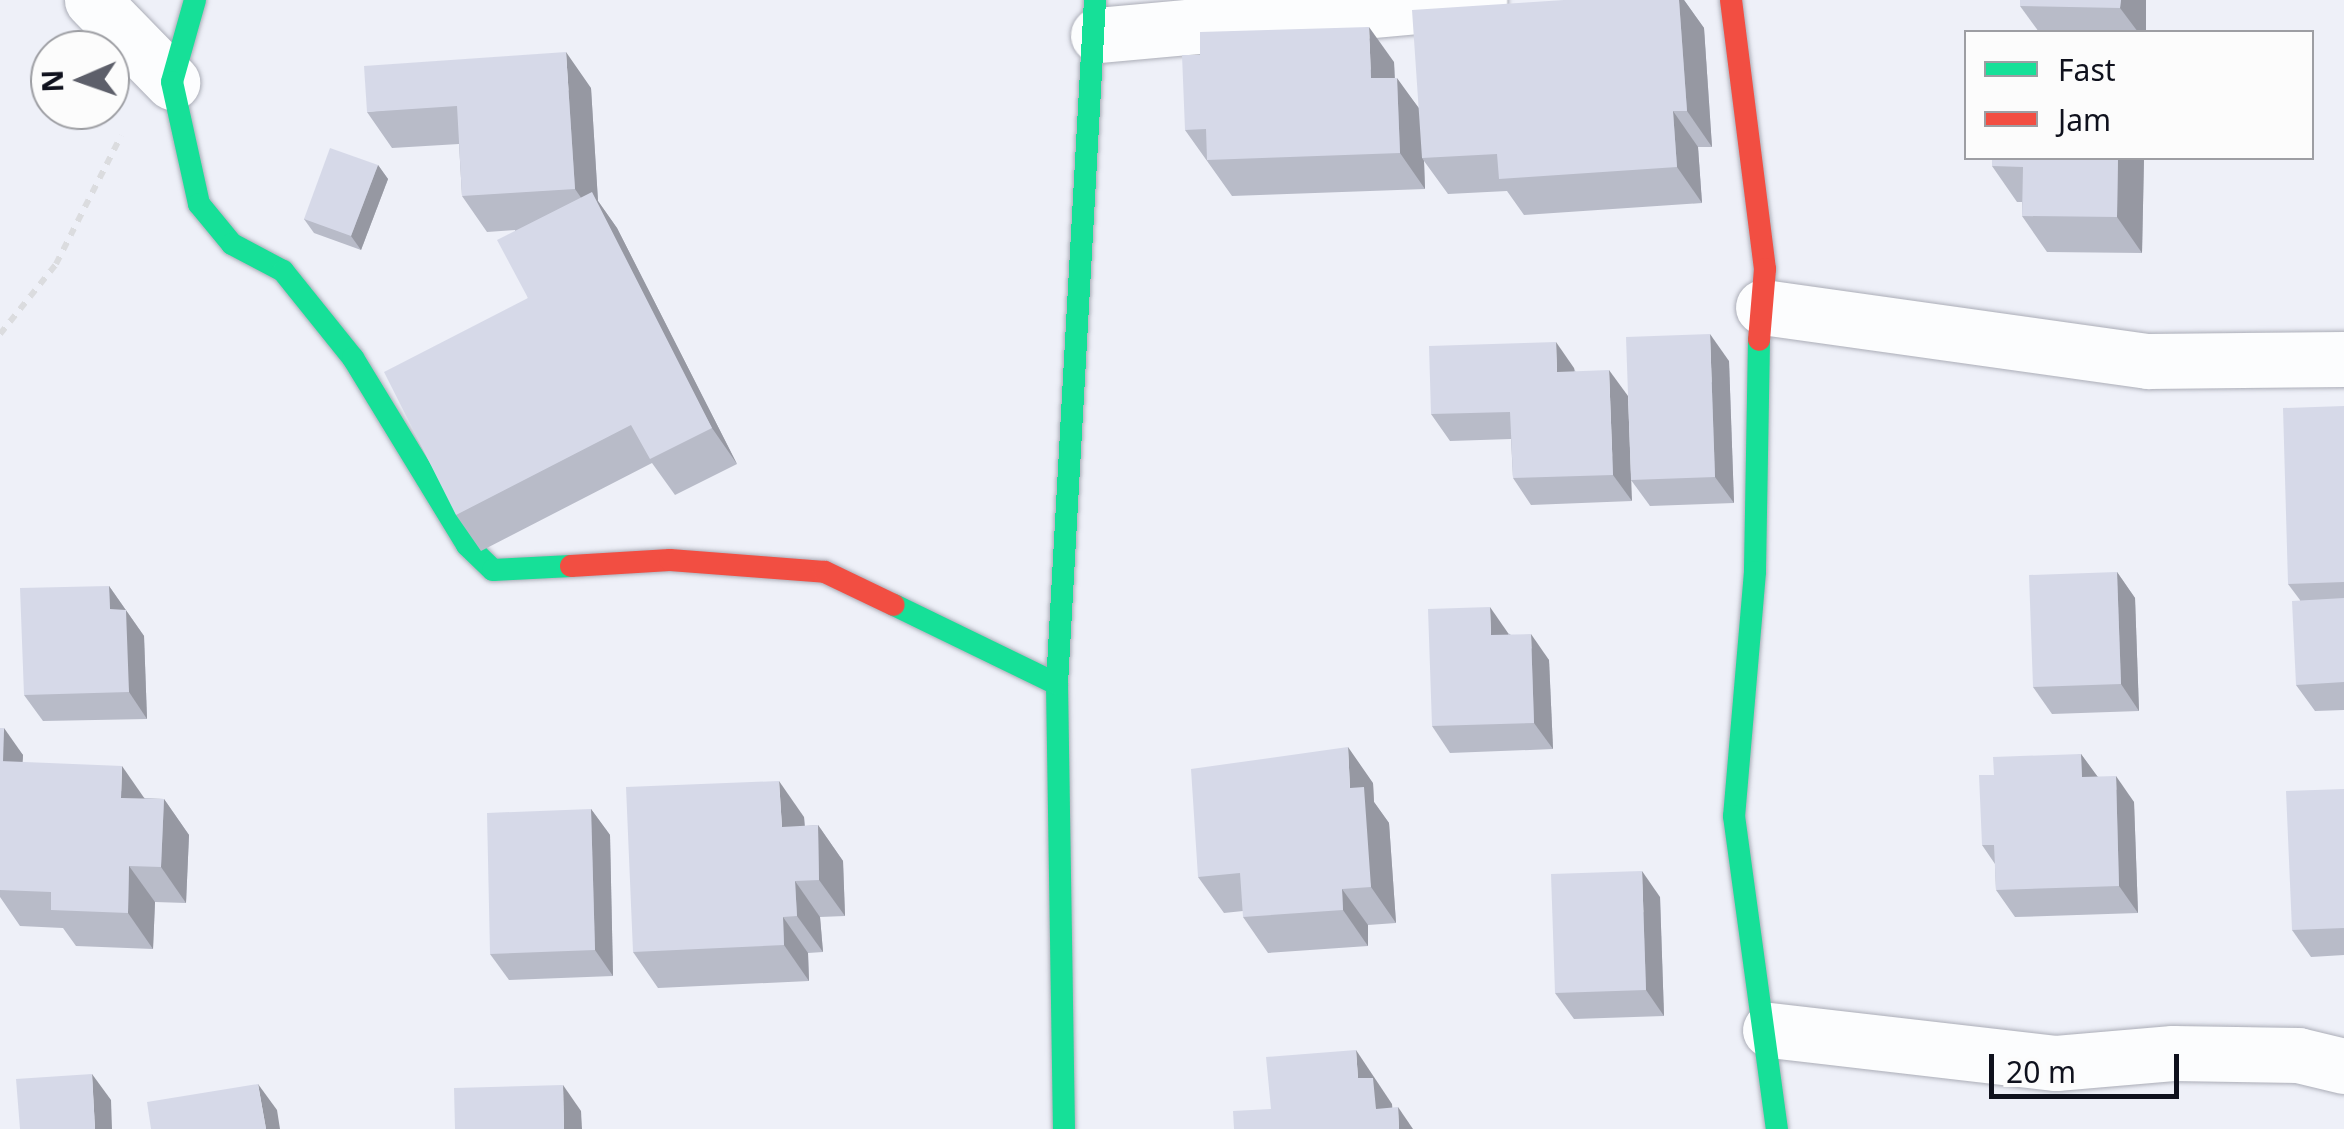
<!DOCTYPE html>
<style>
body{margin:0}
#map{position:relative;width:2344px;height:1129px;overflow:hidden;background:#eef0f8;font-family:"Noto Sans",sans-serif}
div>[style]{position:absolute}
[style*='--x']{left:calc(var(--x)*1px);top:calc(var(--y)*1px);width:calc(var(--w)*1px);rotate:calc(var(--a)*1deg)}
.path>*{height:6px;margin-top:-3px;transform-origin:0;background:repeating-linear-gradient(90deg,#dbdcdf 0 8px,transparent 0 16px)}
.roads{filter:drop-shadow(0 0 2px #abadb7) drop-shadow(0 0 2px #abadb7)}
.street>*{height:55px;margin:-27.5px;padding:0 27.5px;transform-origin:27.5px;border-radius:27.5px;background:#fcfdfe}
.fast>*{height:22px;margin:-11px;padding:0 11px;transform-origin:11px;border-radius:11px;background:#16e098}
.jam>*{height:22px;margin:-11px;padding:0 11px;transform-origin:11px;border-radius:11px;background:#f24e42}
.wall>*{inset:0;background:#b8bbc8}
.shaded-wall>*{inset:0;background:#9698a2}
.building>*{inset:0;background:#d6d9e8}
span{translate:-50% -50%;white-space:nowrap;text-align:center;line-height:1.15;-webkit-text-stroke:10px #fcfcfc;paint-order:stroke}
.legend{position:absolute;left:1964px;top:30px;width:350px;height:130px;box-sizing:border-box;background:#fcfcfc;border:2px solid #9d9ea3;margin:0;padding:12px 18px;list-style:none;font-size:30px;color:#0f111d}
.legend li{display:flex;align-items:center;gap:20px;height:50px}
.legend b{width:50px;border:2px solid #9d9ea3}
.north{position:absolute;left:30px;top:30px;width:100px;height:100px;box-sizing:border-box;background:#fcfcfc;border:2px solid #9d9ea3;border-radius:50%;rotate:268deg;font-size:28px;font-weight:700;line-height:40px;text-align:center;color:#0f111d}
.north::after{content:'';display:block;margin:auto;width:35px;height:45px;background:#5d5f6a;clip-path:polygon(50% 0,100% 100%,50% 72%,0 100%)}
.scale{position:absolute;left:1989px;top:1054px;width:190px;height:45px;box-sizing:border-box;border:5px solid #0f111d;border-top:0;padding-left:12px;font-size:30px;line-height:35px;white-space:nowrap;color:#0f111d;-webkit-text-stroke:8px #fcfcfc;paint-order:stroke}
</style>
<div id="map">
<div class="path">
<i style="--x:0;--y:334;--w:90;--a:-51.3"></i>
<i style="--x:56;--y:264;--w:144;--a:-63.1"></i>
</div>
<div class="roads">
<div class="street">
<i style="--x:92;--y:0;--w:115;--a:45.7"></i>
<i style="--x:1098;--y:35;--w:383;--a:-5.2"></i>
<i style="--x:1763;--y:307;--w:389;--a:8"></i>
<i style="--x:2148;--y:361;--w:196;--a:-0.6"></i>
<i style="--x:1770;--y:1030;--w:288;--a:6.6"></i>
<i style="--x:2056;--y:1063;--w:117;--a:-4.9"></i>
<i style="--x:2173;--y:1053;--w:125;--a:0.9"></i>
<i style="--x:2298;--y:1055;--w:47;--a:13.4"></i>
</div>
<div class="fast">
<i style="--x:195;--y:0;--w:85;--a:105.7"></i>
<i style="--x:172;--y:82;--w:125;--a:77.5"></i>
<i style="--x:199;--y:204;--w:52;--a:50.5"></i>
<i style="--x:232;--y:244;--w:58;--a:27.9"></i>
<i style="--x:283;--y:271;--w:112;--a:51.2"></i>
<i style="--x:353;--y:358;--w:219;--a:58.6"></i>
<i style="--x:467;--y:545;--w:36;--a:44"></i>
<i style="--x:493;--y:570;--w:78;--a:-2.9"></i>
<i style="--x:1759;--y:340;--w:232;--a:91"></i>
<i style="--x:1755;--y:572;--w:245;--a:94.9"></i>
<i style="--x:1734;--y:816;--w:316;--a:82.2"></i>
<i style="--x:894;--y:605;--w:181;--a:25.9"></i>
<i style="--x:1057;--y:684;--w:445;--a:89.1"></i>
<i style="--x:1057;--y:684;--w:685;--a:-86.82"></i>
</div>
<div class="jam">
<i style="--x:1731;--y:0;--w:271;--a:82.8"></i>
<i style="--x:1765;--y:269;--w:71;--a:94.8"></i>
<i style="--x:571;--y:566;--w:99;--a:-3.5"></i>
<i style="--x:670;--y:560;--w:155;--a:4.4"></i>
<i style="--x:825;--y:572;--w:76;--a:25.6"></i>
</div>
</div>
<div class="wall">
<i style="clip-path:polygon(1564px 0,1684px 0,1704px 28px,1712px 147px,1698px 147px,1702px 203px,1524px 215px,1507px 191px,1448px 194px,1424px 161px,1425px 189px,1232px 196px,1185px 130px,1394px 62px,1395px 78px,1419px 108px)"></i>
<i style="clip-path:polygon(2020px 0,2146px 0,2146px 32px,2039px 32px,2020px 6px)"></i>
<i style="clip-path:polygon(591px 88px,598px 201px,617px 228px,737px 464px,675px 495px,652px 463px,481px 551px,456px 515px,528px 298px,515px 230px,487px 232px,462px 196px,459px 144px,392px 148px,367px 112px)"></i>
<i style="clip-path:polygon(2144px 158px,2142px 253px,2047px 252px,2022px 216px,2022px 202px,2017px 202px,1992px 166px)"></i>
<i style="clip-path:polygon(378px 165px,388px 179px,361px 250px,314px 233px,304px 219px)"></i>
<i style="clip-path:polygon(1729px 361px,1734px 503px,1650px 506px,1631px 480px)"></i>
<i style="clip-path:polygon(1574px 368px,1632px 501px,1531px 505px,1513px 478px,1511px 439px,1450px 441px,1431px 414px)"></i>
<i style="clip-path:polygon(2344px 406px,2344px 710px,2315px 711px,2296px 685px,2300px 600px,2288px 584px)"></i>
<i style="clip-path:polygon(2117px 572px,2135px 598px,2139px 711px,2052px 714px,2033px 687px)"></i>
<i style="clip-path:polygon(109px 586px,144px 636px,147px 719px,43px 721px,24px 695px)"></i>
<i style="clip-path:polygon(1508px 633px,1549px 660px,1553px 749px,1450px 753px,1432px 726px)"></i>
<i style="clip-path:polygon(0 728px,23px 755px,22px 762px,145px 798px,164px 799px,189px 835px,186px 903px,155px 902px,153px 949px,76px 946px,63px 928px,20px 926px,0 897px)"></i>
<i style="clip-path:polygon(2081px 754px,2097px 776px,2134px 802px,2138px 913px,2015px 917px,1996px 890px,1995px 864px,1982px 845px,1994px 775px)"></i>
<i style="clip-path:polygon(1373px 783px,1374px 802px,1389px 823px,1396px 923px,1368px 925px,1368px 946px,1268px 953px,1243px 917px,1243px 911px,1224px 913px,1198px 877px)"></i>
<i style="clip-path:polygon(2344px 789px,2344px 955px,2311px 957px,2292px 930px)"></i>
<i style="clip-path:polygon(591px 809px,610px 835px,613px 976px,509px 980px,490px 954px)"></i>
<i style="clip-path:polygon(804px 817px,805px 826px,818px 825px,843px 861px,845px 916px,820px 917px,823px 952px,808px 953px,809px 981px,658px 988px,633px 952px)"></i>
<i style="clip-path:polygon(1660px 897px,1664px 1016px,1574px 1019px,1555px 993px)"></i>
</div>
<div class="shaded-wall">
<i style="clip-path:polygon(1679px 0,1684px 0,1704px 28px,1712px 147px,1687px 111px)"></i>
<i style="clip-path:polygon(2121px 0,2146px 0,2146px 32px,2138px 32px,2120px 8px)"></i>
<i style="clip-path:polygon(1369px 27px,1394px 62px,1396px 114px,1371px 78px)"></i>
<i style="clip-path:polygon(566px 52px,591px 88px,598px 201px,617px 228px,737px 464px,712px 428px,600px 225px,575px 189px)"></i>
<i style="clip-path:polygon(1397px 78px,1423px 114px,1422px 158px,1424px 161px,1425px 189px,1400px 153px)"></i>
<i style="clip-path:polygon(1673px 111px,1698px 147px,1702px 203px,1677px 167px)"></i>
<i style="clip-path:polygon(2118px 158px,2144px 158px,2142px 253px,2117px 217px)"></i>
<i style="clip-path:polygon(378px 165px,388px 179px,361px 250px,351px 236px)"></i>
<i style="clip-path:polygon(1710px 334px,1729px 361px,1734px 503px,1715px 477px)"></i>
<i style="clip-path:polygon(1556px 342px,1574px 368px,1575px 398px,1557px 372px)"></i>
<i style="clip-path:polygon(1609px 370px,1628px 396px,1632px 501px,1613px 475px)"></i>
<i style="clip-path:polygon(2117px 572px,2135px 598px,2139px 711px,2121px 684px)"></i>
<i style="clip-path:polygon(109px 586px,144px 636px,147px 719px,129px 692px,110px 609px)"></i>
<i style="clip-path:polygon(1490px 607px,1508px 633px,1509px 662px,1491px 635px)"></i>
<i style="clip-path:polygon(1531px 634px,1549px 660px,1553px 749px,1534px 723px)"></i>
<i style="clip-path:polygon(4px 728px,23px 755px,21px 795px,2px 769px)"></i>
<i style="clip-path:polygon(1348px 747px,1373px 783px,1374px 802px,1389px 823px,1396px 923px,1371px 887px,1350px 788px)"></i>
<i style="clip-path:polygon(2081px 754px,2100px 780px,2082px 777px)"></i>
<i style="clip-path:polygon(122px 766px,147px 802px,121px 798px)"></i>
<i style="clip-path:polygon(2116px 776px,2134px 802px,2138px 913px,2119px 886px)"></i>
<i style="clip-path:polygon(779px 781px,804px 817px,807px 862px,782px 827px)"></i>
<i style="clip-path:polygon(164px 799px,189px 835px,186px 903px,161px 867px)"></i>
<i style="clip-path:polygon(591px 809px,610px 835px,613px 976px,595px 950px)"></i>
<i style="clip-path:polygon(818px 825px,843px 861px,845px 916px,819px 880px)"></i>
<i style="clip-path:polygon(129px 866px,155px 902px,153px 949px,128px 913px)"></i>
<i style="clip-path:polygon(1642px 871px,1660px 897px,1664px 1016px,1646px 990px)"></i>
<i style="clip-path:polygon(795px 881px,820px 917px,823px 952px,797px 916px)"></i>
<i style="clip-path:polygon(1342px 889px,1368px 925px,1368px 946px,1343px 910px)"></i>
<i style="clip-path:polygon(783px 917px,808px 953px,809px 981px,784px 945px)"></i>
<i style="clip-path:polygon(1356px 1050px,1392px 1104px,1394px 1129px,1376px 1109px,1358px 1078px)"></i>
<i style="clip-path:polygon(92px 1074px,111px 1100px,112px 1129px,95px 1129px)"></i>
<i style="clip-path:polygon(258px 1084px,277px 1110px,280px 1129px,266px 1129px)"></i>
<i style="clip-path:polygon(563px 1085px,581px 1111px,582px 1129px,564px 1129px)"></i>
<i style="clip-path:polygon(1398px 1107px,1413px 1129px,1399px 1129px)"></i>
</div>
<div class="building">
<i style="clip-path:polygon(1564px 0,1679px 0,1687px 111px,1673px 111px,1677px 167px,1499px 179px,1497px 154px,1422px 158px,1412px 10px)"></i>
<i style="clip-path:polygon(2020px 0,2121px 0,2120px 8px,2020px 6px)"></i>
<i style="clip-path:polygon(1369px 27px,1371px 78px,1397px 78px,1400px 153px,1207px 160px,1206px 129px,1185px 130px,1182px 55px,1200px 55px,1200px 32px)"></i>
<i style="clip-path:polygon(566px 52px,575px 189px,462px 196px,457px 106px,367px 112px,364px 66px)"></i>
<i style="clip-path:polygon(330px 148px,378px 165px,351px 236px,304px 219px)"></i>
<i style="clip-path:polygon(1992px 158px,2118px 158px,2117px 217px,2022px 216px,2023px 167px,1992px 166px)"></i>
<i style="clip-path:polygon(592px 192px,712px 428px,650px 459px,631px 425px,456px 515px,384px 372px,528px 298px,497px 240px)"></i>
<i style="clip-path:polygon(1710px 334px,1715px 477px,1631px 480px,1626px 337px)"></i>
<i style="clip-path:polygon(1556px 342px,1557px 372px,1609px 370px,1613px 475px,1513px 478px,1510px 412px,1431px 414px,1429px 346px)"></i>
<i style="clip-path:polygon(2344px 406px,2344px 582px,2288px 584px,2283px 408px)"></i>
<i style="clip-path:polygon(2117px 572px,2121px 684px,2033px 687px,2029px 575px)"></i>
<i style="clip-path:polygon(109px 586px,110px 609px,126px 610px,129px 692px,24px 695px,20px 588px)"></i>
<i style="clip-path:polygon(2344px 598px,2344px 682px,2296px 685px,2292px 601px)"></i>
<i style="clip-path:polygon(1490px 607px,1491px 635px,1531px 634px,1534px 723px,1432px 726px,1428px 609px)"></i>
<i style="clip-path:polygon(0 728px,4px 728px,3px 762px,0 761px)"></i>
<i style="clip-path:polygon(1348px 747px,1350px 788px,1364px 787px,1371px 887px,1342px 889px,1343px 910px,1243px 917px,1240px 873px,1198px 877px,1191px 769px)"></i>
<i style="clip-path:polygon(2081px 754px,2082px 777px,2116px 776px,2119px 886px,1996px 890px,1994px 845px,1982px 845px,1979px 775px,1994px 775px,1993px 757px)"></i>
<i style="clip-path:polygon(0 761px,122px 766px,121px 798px,164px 799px,161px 867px,129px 866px,128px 913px,51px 910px,51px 892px,0 890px)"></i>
<i style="clip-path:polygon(779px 781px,782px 827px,818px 825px,819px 880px,795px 881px,797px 916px,783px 917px,784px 945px,633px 952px,626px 787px)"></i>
<i style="clip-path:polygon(2344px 789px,2344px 928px,2292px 930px,2286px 791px)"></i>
<i style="clip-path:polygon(591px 809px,595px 950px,490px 954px,487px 813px)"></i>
<i style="clip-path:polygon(1642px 871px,1646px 990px,1555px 993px,1551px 874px)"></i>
<i style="clip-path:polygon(1356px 1050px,1358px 1078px,1373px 1078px,1376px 1109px,1398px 1107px,1399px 1129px,1234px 1129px,1233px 1111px,1271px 1109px,1266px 1057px)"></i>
<i style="clip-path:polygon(92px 1074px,95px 1129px,20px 1129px,16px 1079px)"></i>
<i style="clip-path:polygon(258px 1084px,266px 1129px,151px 1129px,147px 1102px)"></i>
<i style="clip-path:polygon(563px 1085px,564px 1129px,455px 1129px,454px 1088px)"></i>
</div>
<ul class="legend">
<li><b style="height:12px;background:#16e098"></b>Fast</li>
<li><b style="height:12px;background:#f24e42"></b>Jam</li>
</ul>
<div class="north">N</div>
<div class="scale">20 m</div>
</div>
